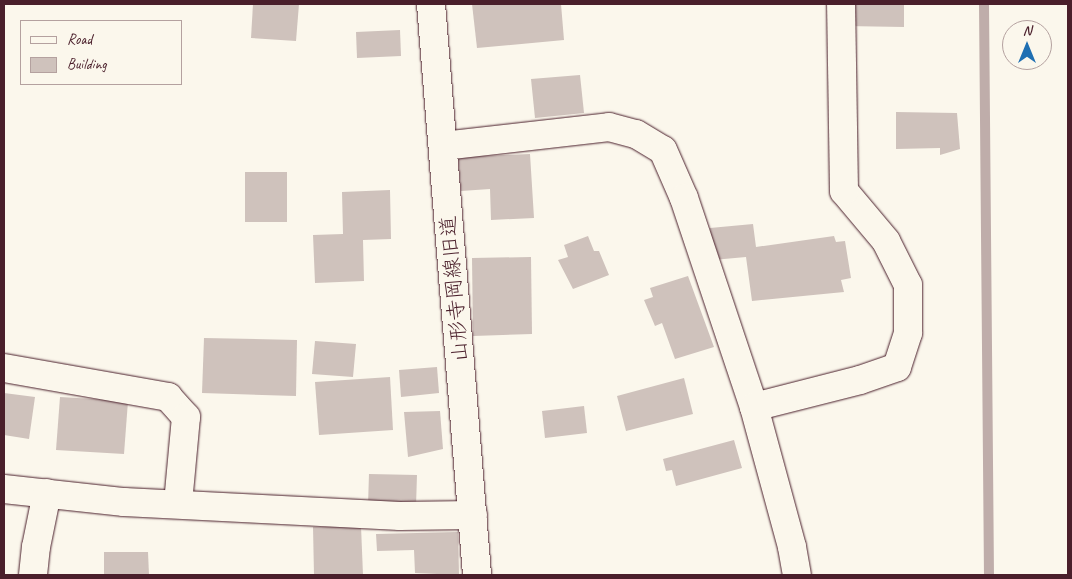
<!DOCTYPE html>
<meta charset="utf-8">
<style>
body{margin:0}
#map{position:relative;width:1072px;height:579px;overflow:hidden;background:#fbf7ec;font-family:Caveat,"Klee One",sans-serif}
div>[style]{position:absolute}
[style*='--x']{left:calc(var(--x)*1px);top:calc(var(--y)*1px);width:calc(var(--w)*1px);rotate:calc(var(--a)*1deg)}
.stream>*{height:10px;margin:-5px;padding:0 5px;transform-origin:5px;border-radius:5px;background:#bfadaa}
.building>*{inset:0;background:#cfc2bc}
.roads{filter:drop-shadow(0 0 1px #4a1f2b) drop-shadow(0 0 1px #4a1f2b)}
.minor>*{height:28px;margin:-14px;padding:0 14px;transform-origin:14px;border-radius:14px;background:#fbf7ec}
.tertiary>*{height:28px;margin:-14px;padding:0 14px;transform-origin:14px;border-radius:14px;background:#fbf7ec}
span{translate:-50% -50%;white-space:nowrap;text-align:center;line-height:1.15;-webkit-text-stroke:4px #fbf7ec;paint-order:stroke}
.street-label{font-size:21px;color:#4a1f2b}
.frame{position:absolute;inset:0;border:5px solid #4a1f2b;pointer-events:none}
.legend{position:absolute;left:20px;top:20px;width:162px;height:65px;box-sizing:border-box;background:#fbf7ec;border:1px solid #b4a19f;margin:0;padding:6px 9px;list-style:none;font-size:15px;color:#4a1f2b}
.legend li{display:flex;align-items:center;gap:10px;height:25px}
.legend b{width:25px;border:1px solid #b4a19f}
.north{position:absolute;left:1002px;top:20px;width:50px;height:50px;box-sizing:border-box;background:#fbf7ec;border:1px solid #b4a19f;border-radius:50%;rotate:0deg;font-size:14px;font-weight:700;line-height:20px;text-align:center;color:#4a1f2b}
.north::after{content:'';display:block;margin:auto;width:18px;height:22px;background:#1f6fb2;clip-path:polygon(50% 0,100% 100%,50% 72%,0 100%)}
</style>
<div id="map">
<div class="stream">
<i style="--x:984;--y:4;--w:571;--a:89.5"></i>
</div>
<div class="building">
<i style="clip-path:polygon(253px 4px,299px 4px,296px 41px,251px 38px)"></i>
<i style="clip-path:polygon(472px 4px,561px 4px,564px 40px,477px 48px)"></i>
<i style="clip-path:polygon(844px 4px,904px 4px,904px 27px,845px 26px)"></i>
<i style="clip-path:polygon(400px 30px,401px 56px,357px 58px,356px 32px)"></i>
<i style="clip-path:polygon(580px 75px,584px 113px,535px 118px,531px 79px)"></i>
<i style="clip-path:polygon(896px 112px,957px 113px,960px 149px,940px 155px,940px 148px,896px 149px)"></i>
<i style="clip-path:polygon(530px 154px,534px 218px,491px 220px,490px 189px,461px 191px,458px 157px)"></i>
<i style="clip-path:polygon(245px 172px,287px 172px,287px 222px,245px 222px)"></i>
<i style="clip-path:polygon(390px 190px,391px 239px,363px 240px,364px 281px,315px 283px,313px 235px,343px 234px,342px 192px)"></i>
<i style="clip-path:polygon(753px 224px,756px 247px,834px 236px,836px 242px,845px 241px,851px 278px,841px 280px,844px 292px,752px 301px,746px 257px,713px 260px,710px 228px)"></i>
<i style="clip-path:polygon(588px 236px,594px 251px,599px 251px,609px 275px,573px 289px,558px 260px,568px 257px,564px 245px)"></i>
<i style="clip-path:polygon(531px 257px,532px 334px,473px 336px,472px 258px)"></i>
<i style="clip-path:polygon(688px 276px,714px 347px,675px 359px,662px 323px,655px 326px,644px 300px,653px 297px,650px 288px)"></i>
<i style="clip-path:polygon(204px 338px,297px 340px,296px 396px,202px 393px)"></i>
<i style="clip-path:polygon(315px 341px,356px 344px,353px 377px,312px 374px)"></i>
<i style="clip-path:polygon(437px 367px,439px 393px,401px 397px,399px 370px)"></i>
<i style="clip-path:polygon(390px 377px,393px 430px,319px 435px,315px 382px)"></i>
<i style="clip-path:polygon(684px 378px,693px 414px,626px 431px,617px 396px)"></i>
<i style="clip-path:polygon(4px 393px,35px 397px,29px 439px,4px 435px)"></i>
<i style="clip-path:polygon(60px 397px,128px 401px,124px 454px,56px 450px)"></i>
<i style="clip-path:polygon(584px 406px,587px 433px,545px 438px,542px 411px)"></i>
<i style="clip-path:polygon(440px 411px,443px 449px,408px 457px,404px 412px)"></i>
<i style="clip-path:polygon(734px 440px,742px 468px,676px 486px,672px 470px,666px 471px,663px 459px)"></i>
<i style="clip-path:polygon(369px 474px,417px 475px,416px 506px,368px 505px)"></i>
<i style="clip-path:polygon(361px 526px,363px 575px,314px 575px,313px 527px)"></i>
<i style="clip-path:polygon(458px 532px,459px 575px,415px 573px,414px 550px,377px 551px,376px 534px)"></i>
<i style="clip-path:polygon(104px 552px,148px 552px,149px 575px,104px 575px)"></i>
</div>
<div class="roads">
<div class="minor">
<i style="--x:443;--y:146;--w:167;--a:-6.5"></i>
<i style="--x:609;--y:127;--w:28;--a:15"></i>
<i style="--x:636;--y:134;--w:31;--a:31"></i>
<i style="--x:663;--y:150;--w:52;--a:66.4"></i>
<i style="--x:684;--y:198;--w:220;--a:71.5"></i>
<i style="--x:754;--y:407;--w:145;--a:74.8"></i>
<i style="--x:792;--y:547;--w:28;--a:80"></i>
<i style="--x:4;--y:368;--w:167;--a:10"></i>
<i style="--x:168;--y:397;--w:27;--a:48"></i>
<i style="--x:186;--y:417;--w:87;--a:95.3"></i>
<i style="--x:754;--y:407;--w:109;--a:-14.3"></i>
<i style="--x:860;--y:380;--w:39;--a:-19"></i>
<i style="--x:897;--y:367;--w:36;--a:-72"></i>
<i style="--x:908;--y:333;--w:48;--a:-90"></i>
<i style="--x:908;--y:285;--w:49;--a:-116.6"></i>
<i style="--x:886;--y:241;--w:65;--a:-130"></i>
<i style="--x:844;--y:191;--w:187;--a:-90.9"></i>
<i style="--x:4;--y:489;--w:121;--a:6.2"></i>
<i style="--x:124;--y:502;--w:276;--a:2.9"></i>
<i style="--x:400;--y:516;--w:73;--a:-0.8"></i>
<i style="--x:33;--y:575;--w:28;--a:-84"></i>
<i style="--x:36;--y:547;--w:55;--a:-78.5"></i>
</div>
<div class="tertiary">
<i style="--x:431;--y:4;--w:573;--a:85.39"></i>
</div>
</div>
<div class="street-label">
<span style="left:454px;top:289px;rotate:-95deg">山形寺岡線旧道</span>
</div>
<div class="frame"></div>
<ul class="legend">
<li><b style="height:6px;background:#fbf7ec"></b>Road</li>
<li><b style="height:14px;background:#cfc2bc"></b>Building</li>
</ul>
<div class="north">N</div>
</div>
